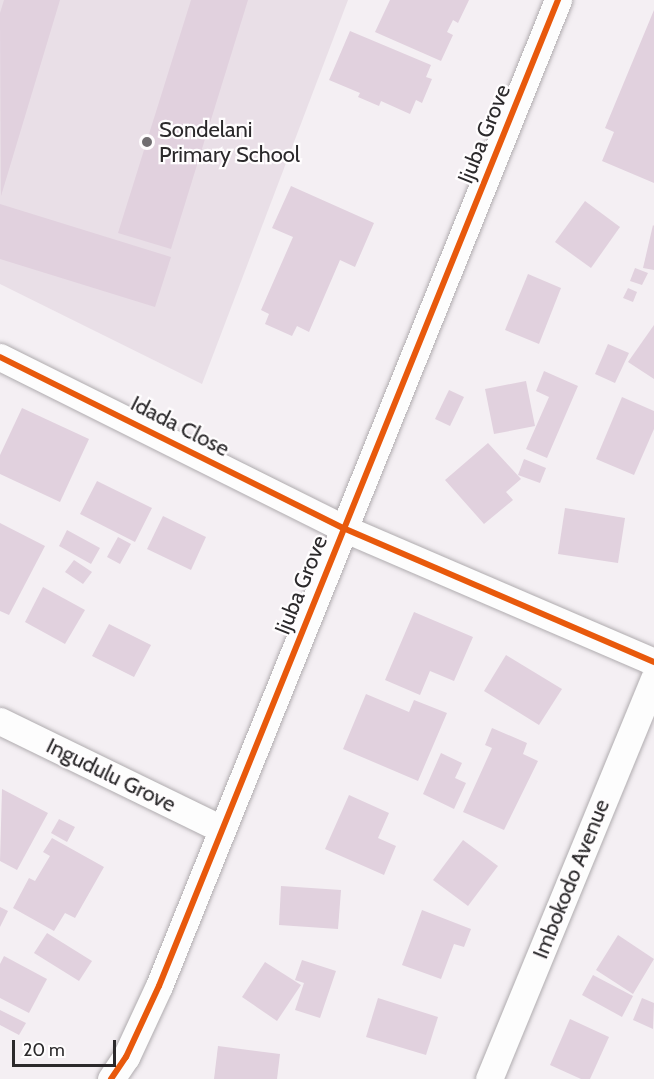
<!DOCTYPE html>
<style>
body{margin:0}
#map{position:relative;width:654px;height:1079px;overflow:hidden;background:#f4eff3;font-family:Cabin,sans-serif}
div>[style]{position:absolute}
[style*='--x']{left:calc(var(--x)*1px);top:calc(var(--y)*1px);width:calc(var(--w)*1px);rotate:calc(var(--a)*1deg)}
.built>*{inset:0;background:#e9dfe7}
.building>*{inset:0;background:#e1d1de}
.roads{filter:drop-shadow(0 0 2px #b0acaf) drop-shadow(0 0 2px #b0acaf)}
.minor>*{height:27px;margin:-13.5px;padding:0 13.5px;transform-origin:13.5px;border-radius:13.5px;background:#fdfdfd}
.cycleway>*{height:6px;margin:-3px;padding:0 3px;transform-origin:3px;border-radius:3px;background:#e8590c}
.dots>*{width:16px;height:16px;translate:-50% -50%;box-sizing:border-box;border:3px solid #fffdfe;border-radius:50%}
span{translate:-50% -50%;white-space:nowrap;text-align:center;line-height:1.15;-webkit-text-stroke:4.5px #fffdfe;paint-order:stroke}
.poi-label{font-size:22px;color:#2b292b}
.left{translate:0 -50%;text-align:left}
.street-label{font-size:22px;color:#2b292b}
.scale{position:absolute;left:12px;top:1040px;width:104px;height:27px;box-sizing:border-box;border:3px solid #2b292b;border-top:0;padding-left:8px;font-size:18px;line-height:21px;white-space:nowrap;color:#2b292b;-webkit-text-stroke:4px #fffdfe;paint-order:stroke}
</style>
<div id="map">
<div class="built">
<i style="clip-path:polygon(0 0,348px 0,202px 384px,0 284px)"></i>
</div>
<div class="building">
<i style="clip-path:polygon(4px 0,60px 0,1px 196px,0 13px)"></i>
<i style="clip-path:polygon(191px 0,248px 0,171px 249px,118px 233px)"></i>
<i style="clip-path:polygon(390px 0,469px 0,458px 23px,453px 20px,447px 32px,453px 35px,441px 61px,375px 32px)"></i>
<i style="clip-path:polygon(654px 10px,654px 183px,602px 161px,614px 132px,605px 128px)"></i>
<i style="clip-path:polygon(350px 31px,431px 65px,426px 77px,432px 79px,422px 103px,416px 100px,410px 114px,381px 101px,379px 106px,358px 97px,360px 93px,329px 80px)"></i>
<i style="clip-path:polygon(291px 186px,374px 223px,355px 267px,340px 260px,309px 332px,297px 326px,292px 336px,265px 324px,269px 314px,261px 310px,293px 237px,272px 228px)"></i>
<i style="clip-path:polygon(585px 201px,620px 227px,591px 268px,555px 242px)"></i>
<i style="clip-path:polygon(0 204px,171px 257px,155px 307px,0 259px)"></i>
<i style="clip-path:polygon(653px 225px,654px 226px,654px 270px,643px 268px)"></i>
<i style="clip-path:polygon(635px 268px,648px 273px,642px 285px,630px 281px)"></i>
<i style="clip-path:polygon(528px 274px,561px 288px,539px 344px,505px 330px)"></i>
<i style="clip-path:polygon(628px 288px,637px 292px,633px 302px,623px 298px)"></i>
<i style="clip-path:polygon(654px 325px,654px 379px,628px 362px)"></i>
<i style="clip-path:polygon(608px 344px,629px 353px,615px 383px,595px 374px)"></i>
<i style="clip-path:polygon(544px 371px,578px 386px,547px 458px,526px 449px,549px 397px,536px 391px)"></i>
<i style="clip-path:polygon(526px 381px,535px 426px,494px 434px,485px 389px)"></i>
<i style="clip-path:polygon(449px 390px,464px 397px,450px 426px,435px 419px)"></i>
<i style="clip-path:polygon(622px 397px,654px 411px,654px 429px,634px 475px,596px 459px)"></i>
<i style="clip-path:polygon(22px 408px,89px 439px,60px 502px,0 474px,0 455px)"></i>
<i style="clip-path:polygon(488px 443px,521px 479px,506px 492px,513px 500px,484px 524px,445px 480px)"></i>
<i style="clip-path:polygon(524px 459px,546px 468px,540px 483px,518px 475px)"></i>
<i style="clip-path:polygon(97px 481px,152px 508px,135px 542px,80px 514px)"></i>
<i style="clip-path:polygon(565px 508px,625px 518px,618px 563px,558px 554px)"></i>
<i style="clip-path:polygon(163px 516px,206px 537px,191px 570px,147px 549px)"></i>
<i style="clip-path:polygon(0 523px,45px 546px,9px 615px,0 611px)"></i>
<i style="clip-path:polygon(67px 530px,100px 548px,91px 564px,59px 546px)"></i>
<i style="clip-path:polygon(118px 537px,131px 544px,120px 564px,107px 557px)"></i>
<i style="clip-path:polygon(74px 560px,92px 572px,83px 584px,65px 572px)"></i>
<i style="clip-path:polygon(43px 587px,85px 610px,65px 644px,25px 622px)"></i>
<i style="clip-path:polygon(414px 612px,473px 637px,454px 681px,430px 671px,420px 695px,385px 680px)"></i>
<i style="clip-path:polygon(109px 624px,151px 645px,134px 677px,92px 656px)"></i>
<i style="clip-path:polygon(506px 655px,562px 689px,539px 725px,484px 691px)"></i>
<i style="clip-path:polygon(366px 694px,409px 712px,414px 700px,447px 713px,418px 781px,343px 749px)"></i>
<i style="clip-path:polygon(492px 728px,527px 743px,523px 754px,538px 761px,504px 830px,463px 812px,492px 748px,485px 745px)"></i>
<i style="clip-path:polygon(441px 753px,462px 763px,455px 778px,466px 783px,454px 809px,423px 794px)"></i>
<i style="clip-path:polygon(2px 789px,48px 813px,17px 870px,0 861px)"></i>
<i style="clip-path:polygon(349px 795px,389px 813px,378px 838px,396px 846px,384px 875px,325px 849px)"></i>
<i style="clip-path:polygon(59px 819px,75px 827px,67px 842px,51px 833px)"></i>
<i style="clip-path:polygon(52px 838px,104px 867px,75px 918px,65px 913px,54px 931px,13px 908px,29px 878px,35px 881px,50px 856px,43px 852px)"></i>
<i style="clip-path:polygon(463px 840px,498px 866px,468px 906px,433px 880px)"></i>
<i style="clip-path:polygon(281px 886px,341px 890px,338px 929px,279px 925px)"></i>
<i style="clip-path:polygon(0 907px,8px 911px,0 927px)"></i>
<i style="clip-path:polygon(422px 910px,471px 929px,464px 947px,454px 944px,441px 979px,402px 965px)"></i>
<i style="clip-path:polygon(47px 933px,92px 961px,79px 981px,34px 953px)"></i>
<i style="clip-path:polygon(618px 935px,654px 959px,633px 994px,596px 970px)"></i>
<i style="clip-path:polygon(4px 956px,47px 979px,29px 1013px,0 998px,0 964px)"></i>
<i style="clip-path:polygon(302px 960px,336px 971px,320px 1018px,295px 1010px,304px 983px,295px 980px)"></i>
<i style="clip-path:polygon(265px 962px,301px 985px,277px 1021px,242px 997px)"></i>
<i style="clip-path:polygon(593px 975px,633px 996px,622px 1017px,582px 995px)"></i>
<i style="clip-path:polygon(378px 998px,438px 1017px,426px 1055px,366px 1037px)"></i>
<i style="clip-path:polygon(642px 998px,654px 1003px,653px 1029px,633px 1020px)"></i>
<i style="clip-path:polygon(0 1010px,26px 1023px,19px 1035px,0 1025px)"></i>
<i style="clip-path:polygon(570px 1019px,609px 1037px,590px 1079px,581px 1079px,550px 1065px)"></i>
<i style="clip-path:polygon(218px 1046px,280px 1054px,277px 1079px,214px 1079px)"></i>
</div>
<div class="roads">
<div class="minor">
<i style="--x:0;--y:357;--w:383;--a:26.5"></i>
<i style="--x:343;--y:528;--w:339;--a:23.3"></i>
<i style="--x:0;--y:721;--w:246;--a:26"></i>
<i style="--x:111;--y:1079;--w:27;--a:-56"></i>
<i style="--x:126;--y:1057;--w:78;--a:-65.1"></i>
<i style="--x:159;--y:986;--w:1064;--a:-67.97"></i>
<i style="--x:489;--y:1079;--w:433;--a:-67.6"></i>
</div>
</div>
<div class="cycleway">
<i style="--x:0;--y:357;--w:383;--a:26.5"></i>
<i style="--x:343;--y:528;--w:339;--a:23.3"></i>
<i style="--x:111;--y:1079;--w:27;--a:-56"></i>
<i style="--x:126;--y:1057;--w:78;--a:-65.1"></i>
<i style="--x:159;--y:986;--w:1064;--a:-67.97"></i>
</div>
<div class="dots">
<i style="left:147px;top:142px;background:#716e71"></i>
</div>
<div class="poi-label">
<span class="left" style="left:159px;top:142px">Sondelani<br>Primary School</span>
</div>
<div class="street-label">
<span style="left:484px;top:134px;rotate:-68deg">Ijuba Grove</span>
<span style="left:180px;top:426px;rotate:27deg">Idada Close</span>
<span style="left:301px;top:585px;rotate:-68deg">Ijuba Grove</span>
<span style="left:111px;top:775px;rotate:26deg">Ingudulu Grove</span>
<span style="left:571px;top:879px;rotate:-68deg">Imbokodo Avenue</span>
</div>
<div class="scale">20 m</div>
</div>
